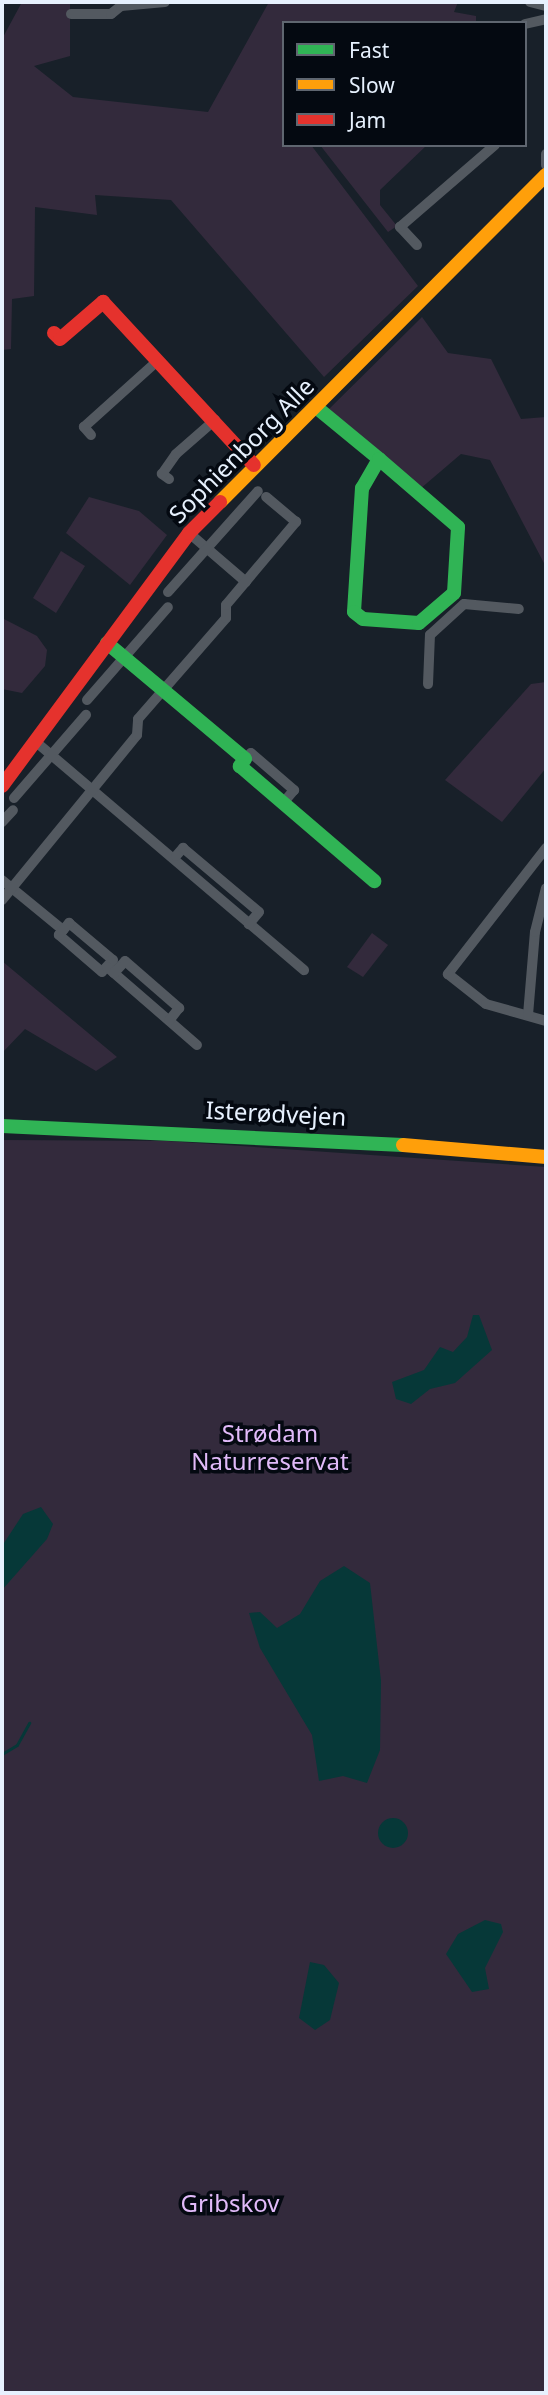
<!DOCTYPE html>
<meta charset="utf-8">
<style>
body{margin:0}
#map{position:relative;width:548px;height:2395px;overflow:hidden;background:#182029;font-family:"Noto Sans",sans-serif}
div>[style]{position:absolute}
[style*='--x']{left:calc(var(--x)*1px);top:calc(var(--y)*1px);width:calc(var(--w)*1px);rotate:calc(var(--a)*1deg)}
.green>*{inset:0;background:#332a3c}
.water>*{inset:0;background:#063838}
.round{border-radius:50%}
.stream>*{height:2.5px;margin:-1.25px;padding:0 1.25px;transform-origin:1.25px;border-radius:1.25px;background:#063838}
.street>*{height:10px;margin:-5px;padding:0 5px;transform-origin:5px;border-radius:5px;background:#535960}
.fast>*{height:14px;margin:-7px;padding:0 7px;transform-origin:7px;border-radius:7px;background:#30b455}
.slow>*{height:14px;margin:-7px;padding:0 7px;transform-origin:7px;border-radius:7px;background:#ff9f0a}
.jam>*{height:14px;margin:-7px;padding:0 7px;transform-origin:7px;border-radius:7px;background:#e5322d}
span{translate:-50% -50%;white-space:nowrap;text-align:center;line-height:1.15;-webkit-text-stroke:7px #040911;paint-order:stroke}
.street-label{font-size:24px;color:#e7f1fe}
.park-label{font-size:24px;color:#e1baf9}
.frame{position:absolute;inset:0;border:4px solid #e7f1fe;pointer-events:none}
.legend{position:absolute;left:282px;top:21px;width:245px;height:126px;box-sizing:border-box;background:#040911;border:2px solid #5f6670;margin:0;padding:9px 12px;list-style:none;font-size:21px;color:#e7f1fe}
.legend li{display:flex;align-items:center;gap:14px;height:35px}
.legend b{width:35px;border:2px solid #5f6670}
</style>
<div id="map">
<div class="green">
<i style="clip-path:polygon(22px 2px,70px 2px,70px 56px,34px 66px,73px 97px,208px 112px,269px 2px,458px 2px,454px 12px,476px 16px,476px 23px,284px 23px,284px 145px,311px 145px,418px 286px,324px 377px,171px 200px,95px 195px,97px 215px,35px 207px,34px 296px,12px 299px,11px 349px,2px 350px,2px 39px)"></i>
<i style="clip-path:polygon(320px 145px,427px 145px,380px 190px,380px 205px,397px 226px,388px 232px)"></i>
<i style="clip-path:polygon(422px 317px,448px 353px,491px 359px,521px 419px,546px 417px,546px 567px,490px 460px,461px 454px,420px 489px,327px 411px)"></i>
<i style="clip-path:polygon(89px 497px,139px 511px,167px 535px,130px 585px,66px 533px)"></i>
<i style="clip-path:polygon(61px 551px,85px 566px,56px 613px,33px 598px)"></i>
<i style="clip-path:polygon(2px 618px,37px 636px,47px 650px,45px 666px,22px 693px,2px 689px)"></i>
<i style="clip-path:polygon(546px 682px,546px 768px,502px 822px,445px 780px,531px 684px)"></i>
<i style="clip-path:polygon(372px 933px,388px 945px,363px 977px,347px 967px)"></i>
<i style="clip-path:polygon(2px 961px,117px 1057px,96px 1071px,25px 1029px,2px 1053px)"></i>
<i style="clip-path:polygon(2px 1140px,167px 1141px,546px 1167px,546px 2393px,2px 2393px)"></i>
</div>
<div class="water">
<i style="clip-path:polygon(473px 1315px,479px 1315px,492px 1350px,455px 1383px,430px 1389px,411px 1404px,396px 1399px,392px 1382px,424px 1370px,440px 1347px,453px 1352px,467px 1337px)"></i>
<i style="clip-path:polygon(41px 1507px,53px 1524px,47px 1539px,2px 1590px,2px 1546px,23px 1514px)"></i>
<i style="clip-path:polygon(344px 1566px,370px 1583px,381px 1681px,380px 1750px,367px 1783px,343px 1776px,319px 1781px,312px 1735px,260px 1648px,249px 1613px,260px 1612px,277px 1628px,300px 1614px,320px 1581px)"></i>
<i class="round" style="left:378px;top:1818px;width:30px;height:30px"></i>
<i style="clip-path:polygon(485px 1920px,501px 1924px,503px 1932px,485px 1968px,489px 1989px,472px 1992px,446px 1954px,458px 1934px)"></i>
<i style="clip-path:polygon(310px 1962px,324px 1965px,339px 1983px,330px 2020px,315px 2030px,299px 2018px)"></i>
</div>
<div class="stream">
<i style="--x:2;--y:1754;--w:17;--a:-31"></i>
<i style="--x:17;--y:1745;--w:25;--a:-61"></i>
</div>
<div class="street">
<i style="--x:530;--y:2;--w:16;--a:14"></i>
<i style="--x:71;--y:14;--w:40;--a:0"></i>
<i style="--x:111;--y:14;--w:13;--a:-39"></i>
<i style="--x:121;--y:6;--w:44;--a:-5.2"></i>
<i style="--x:525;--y:24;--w:22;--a:-13"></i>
<i style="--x:546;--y:154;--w:11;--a:90"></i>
<i style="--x:417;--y:245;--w:25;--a:-133"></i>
<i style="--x:400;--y:227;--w:125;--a:-40.8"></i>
<i style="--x:91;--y:435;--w:11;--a:-131"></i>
<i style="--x:84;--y:427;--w:94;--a:-42"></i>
<i style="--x:169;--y:479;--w:9;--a:-144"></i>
<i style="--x:162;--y:474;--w:24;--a:-55"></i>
<i style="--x:176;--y:454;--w:52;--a:-41.1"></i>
<i style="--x:189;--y:533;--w:75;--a:40.7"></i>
<i style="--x:168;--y:592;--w:135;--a:-48.3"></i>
<i style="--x:428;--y:684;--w:49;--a:-87.7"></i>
<i style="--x:430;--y:635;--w:46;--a:-42.4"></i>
<i style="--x:464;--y:604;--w:55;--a:5.2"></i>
<i style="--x:87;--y:700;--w:123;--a:-48.9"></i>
<i style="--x:36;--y:742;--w:352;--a:40.4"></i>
<i style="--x:245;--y:759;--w:8;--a:-45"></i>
<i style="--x:251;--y:753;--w:57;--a:40.7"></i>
<i style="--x:294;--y:790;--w:17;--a:130"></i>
<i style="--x:14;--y:798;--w:110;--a:-49.1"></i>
<i style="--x:2;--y:822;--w:16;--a:-47"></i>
<i style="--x:546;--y:848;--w:160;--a:127.9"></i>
<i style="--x:448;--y:974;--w:48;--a:38.3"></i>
<i style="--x:486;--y:1004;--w:62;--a:15.8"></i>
<i style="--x:176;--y:856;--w:11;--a:-49"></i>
<i style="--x:183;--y:848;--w:99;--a:40.1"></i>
<i style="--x:259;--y:912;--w:16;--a:130"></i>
<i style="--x:2;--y:880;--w:79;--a:39.3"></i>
<i style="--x:2;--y:900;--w:213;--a:-50.7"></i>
<i style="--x:137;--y:735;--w:16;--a:-86"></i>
<i style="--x:138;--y:719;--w:134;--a:-48.9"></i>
<i style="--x:226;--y:618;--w:13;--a:-90"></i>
<i style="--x:226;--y:605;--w:109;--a:-49.9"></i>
<i style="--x:296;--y:522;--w:39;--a:-140"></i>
<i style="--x:69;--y:923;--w:57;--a:40.1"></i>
<i style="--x:113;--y:960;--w:16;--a:133"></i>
<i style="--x:102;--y:972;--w:57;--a:-139.3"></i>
<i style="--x:59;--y:935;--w:16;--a:-50"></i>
<i style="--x:107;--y:967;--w:119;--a:40.9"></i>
<i style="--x:114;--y:973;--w:16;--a:-47"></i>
<i style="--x:125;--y:961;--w:72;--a:41"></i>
<i style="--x:179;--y:1008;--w:16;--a:128"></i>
<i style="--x:528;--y:1015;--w:83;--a:-85.2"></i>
<i style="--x:535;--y:932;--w:45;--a:-76"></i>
</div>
<div class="fast">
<i style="--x:316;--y:407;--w:82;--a:39.5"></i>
<i style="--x:379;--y:459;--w:34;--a:120"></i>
<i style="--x:362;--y:488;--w:124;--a:93.7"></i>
<i style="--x:354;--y:612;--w:11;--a:38"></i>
<i style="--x:363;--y:619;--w:56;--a:4.1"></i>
<i style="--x:419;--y:623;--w:46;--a:-40.6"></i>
<i style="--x:454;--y:593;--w:66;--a:-86.5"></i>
<i style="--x:458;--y:527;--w:104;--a:-139.3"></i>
<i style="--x:107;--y:643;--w:180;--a:40"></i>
<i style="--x:245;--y:759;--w:9;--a:126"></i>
<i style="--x:240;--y:766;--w:177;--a:40.6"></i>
<i style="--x:2;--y:1126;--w:401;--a:2.7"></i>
</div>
<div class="slow">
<i style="--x:220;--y:502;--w:462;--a:-45.1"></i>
<i style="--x:403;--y:1145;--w:144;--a:4.8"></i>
</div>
<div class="jam">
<i style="--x:54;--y:333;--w:8;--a:45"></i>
<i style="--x:60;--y:339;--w:57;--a:-40.7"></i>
<i style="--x:103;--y:302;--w:222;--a:47.2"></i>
<i style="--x:2;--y:786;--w:315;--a:-53.5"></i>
<i style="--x:189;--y:533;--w:44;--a:-45"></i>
</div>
<div class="street-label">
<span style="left:241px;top:450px;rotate:-45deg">Sophienborg Alle</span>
<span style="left:276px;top:1113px;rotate:3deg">Isterødvejen</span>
</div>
<div class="park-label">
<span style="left:270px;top:1447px">Strødam<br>Naturreservat</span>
<span style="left:230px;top:2203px">Gribskov</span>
</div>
<div class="frame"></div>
<ul class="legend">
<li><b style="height:9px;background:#30b455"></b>Fast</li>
<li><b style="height:9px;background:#ff9f0a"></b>Slow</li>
<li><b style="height:9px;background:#e5322d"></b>Jam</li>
</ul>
</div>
